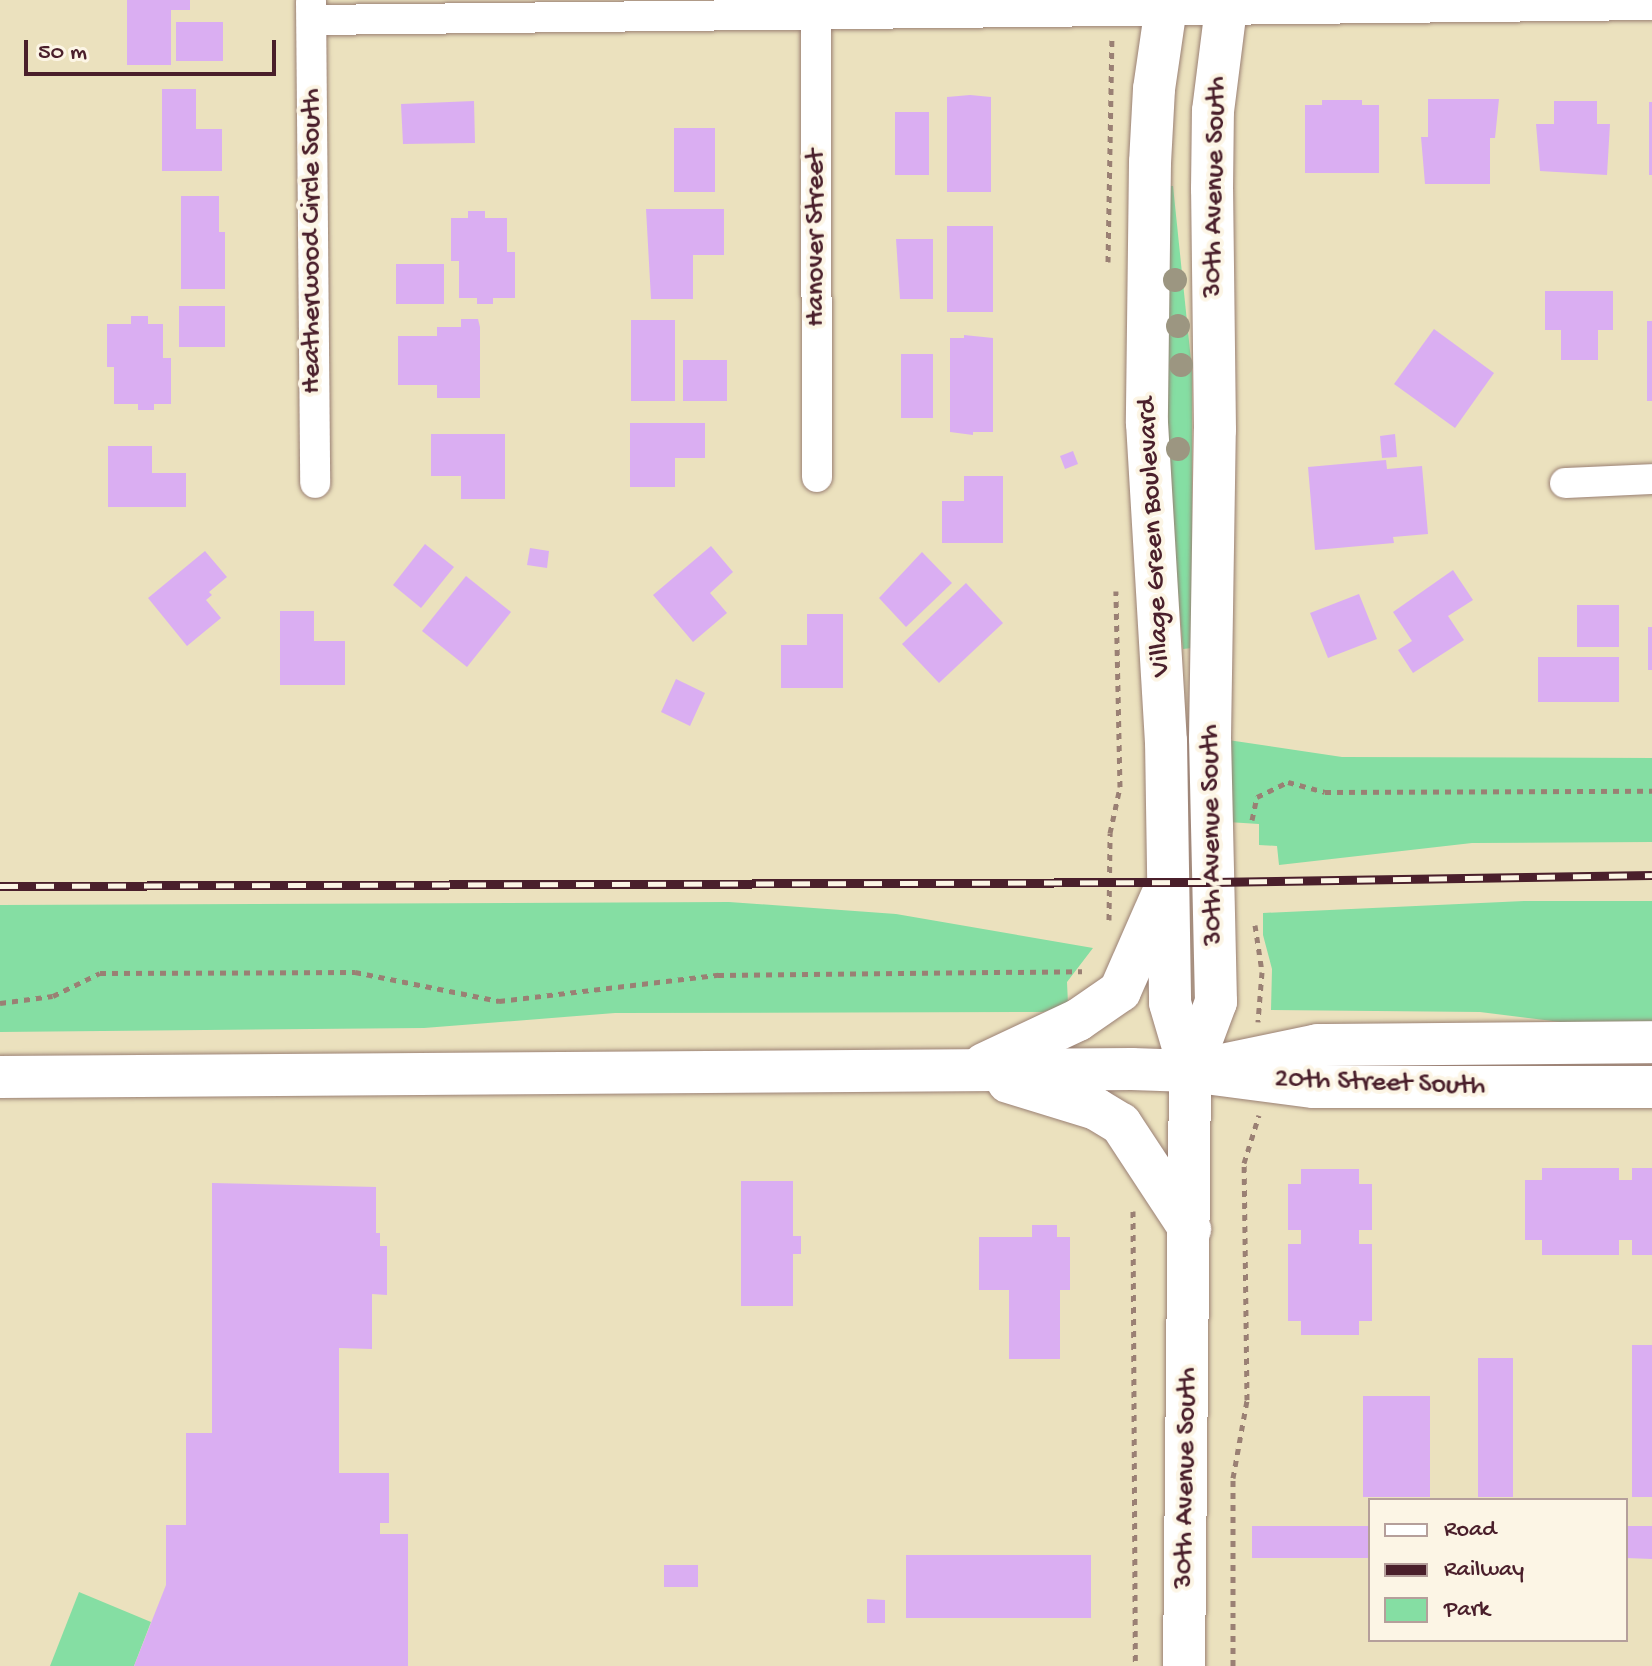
<!DOCTYPE html>
<style>
body{margin:0}
#map{position:relative;width:1652px;height:1666px;overflow:hidden;background:#ebe1be;font-family:"Gochi Hand",sans-serif}
div>[style]{position:absolute}
[style*='--x']{left:calc(var(--x)*1px);top:calc(var(--y)*1px);width:calc(var(--w)*1px);rotate:calc(var(--a)*1deg)}
.green>*{inset:0;background:#85dea3}
.building>*{inset:0;background:#daaef2}
.path>*{height:5px;margin-top:-2.5px;transform-origin:0;background:repeating-linear-gradient(90deg,#9a8074 0 6px,transparent 0 12px)}
.roads{filter:drop-shadow(0 0 2px #9a8074) drop-shadow(0 0 2px #9a8074)}
.street>*{height:30px;margin:-15px;padding:0 15px;transform-origin:15px;border-radius:15px;background:#fff}
.secondary>*{height:42px;margin:-21px;padding:0 21px;transform-origin:21px;border-radius:21px;background:#fff}
.rail>*{height:9px;margin-top:-4.5px;transform-origin:0;background:repeating-linear-gradient(90deg,#fcf5e5 0 18px,#4a1f2b 0 36px);box-sizing:border-box;border-block:2px solid #4a1f2b}
.trees>*{width:24px;height:24px;margin:-12px;border-radius:50%;background:#9c9681}
span{translate:-50% -50%;white-space:nowrap;text-align:center;line-height:1.15;-webkit-text-stroke:8px #fcf5e5;paint-order:stroke}
.street-label{font-size:28px;color:#4a1f2b}
.legend{position:absolute;left:1368px;top:1498px;width:260px;height:144px;box-sizing:border-box;background:#fcf5e5;border:2px solid #b59f9b;margin:0;padding:10px 14px;list-style:none;font-size:24px;color:#4a1f2b}
.legend li{display:flex;align-items:center;gap:16px;height:40px}
.legend b{width:40px;border:2px solid #b59f9b}
.scale{position:absolute;left:24px;top:40px;width:252px;height:36px;box-sizing:border-box;border:4px solid #4a1f2b;border-top:0;padding-left:10px;font-size:24px;line-height:28px;white-space:nowrap;color:#4a1f2b;-webkit-text-stroke:6px #fcf5e5;paint-order:stroke}
</style>
<div id="map">
<div class="green">
<i style="clip-path:polygon(1168px 186px,1173px 186px,1192px 370px,1192px 648px,1183px 649px,1168px 480px)"></i>
<i style="clip-path:polygon(1228px 740px,1342px 757px,1652px 758px,1652px 842px,1472px 843px,1279px 865px,1277px 846px,1259px 845px,1259px 824px,1228px 822px)"></i>
<i style="clip-path:polygon(1524px 901px,1652px 901px,1652px 1022px,1569px 1023px,1480px 1012px,1271px 1010px,1272px 969px,1263px 935px,1263px 913px)"></i>
<i style="clip-path:polygon(729px 902px,896px 914px,1093px 948px,1067px 982px,1068px 1004px,1043px 1012px,615px 1013px,424px 1028px,0 1032px,0 905px)"></i>
<i style="clip-path:polygon(79px 1592px,151px 1622px,134px 1666px,50px 1666px)"></i>
</div>
<div class="building">
<i style="clip-path:polygon(127px 0,190px 0,190px 10px,171px 10px,171px 65px,127px 65px)"></i>
<i style="clip-path:polygon(176px 22px,223px 22px,223px 61px,176px 61px)"></i>
<i style="clip-path:polygon(162px 89px,196px 89px,196px 129px,222px 129px,222px 171px,162px 171px)"></i>
<i style="clip-path:polygon(970px 95px,991px 97px,991px 192px,947px 192px,947px 97px)"></i>
<i style="clip-path:polygon(1428px 99px,1499px 99px,1495px 138px,1490px 138px,1490px 184px,1425px 184px,1421px 137px,1428px 137px)"></i>
<i style="clip-path:polygon(1322px 100px,1362px 100px,1362px 105px,1379px 105px,1379px 173px,1305px 173px,1305px 105px,1322px 105px)"></i>
<i style="clip-path:polygon(474px 101px,475px 143px,403px 144px,401px 104px)"></i>
<i style="clip-path:polygon(1554px 101px,1597px 101px,1597px 124px,1610px 124px,1607px 175px,1540px 171px,1536px 124px,1554px 124px)"></i>
<i style="clip-path:polygon(1649px 102px,1652px 102px,1652px 175px,1649px 175px)"></i>
<i style="clip-path:polygon(895px 112px,929px 112px,929px 175px,895px 175px)"></i>
<i style="clip-path:polygon(674px 128px,715px 128px,715px 192px,674px 192px)"></i>
<i style="clip-path:polygon(181px 196px,219px 196px,219px 232px,225px 232px,225px 289px,181px 289px)"></i>
<i style="clip-path:polygon(646px 209px,724px 209px,724px 255px,693px 255px,693px 299px,651px 299px)"></i>
<i style="clip-path:polygon(468px 211px,485px 211px,485px 218px,507px 218px,507px 252px,515px 252px,515px 298px,493px 298px,493px 304px,477px 304px,477px 298px,459px 298px,459px 261px,451px 261px,451px 218px,468px 218px)"></i>
<i style="clip-path:polygon(947px 226px,993px 226px,993px 312px,947px 312px)"></i>
<i style="clip-path:polygon(896px 239px,933px 239px,933px 299px,900px 299px)"></i>
<i style="clip-path:polygon(396px 264px,444px 264px,444px 304px,396px 304px)"></i>
<i style="clip-path:polygon(1545px 291px,1613px 291px,1613px 330px,1598px 330px,1598px 360px,1561px 360px,1561px 330px,1545px 330px)"></i>
<i style="clip-path:polygon(179px 306px,225px 306px,225px 347px,179px 347px)"></i>
<i style="clip-path:polygon(131px 316px,148px 316px,148px 324px,163px 324px,163px 358px,171px 358px,171px 404px,154px 404px,154px 410px,138px 410px,138px 404px,114px 404px,114px 367px,107px 367px,107px 324px,131px 324px)"></i>
<i style="clip-path:polygon(461px 319px,478px 319px,480px 327px,480px 398px,437px 398px,437px 385px,398px 385px,398px 336px,437px 336px,437px 327px,461px 327px)"></i>
<i style="clip-path:polygon(631px 320px,675px 320px,675px 401px,631px 401px)"></i>
<i style="clip-path:polygon(1647px 321px,1652px 321px,1652px 401px,1647px 401px)"></i>
<i style="clip-path:polygon(1434px 329px,1494px 373px,1455px 428px,1394px 384px)"></i>
<i style="clip-path:polygon(964px 335px,993px 338px,993px 432px,973px 432px,973px 435px,950px 432px,950px 338px,964px 338px)"></i>
<i style="clip-path:polygon(901px 354px,933px 354px,933px 418px,901px 418px)"></i>
<i style="clip-path:polygon(683px 360px,727px 360px,727px 401px,683px 401px)"></i>
<i style="clip-path:polygon(630px 423px,705px 423px,705px 458px,675px 458px,675px 487px,630px 487px)"></i>
<i style="clip-path:polygon(431px 434px,505px 434px,505px 499px,461px 499px,461px 476px,431px 476px)"></i>
<i style="clip-path:polygon(1395px 434px,1397px 457px,1382px 458px,1380px 436px)"></i>
<i style="clip-path:polygon(108px 446px,152px 446px,152px 473px,186px 473px,186px 507px,108px 507px)"></i>
<i style="clip-path:polygon(1073px 451px,1078px 464px,1065px 469px,1060px 456px)"></i>
<i style="clip-path:polygon(1386px 460px,1387px 469px,1422px 466px,1428px 534px,1393px 537px,1394px 543px,1315px 550px,1308px 467px)"></i>
<i style="clip-path:polygon(964px 476px,1003px 476px,1003px 543px,942px 543px,942px 501px,964px 501px)"></i>
<i style="clip-path:polygon(425px 544px,454px 567px,421px 608px,393px 585px)"></i>
<i style="clip-path:polygon(711px 546px,733px 572px,710px 593px,727px 613px,693px 642px,653px 595px)"></i>
<i style="clip-path:polygon(530px 548px,549px 551px,547px 568px,527px 565px)"></i>
<i style="clip-path:polygon(205px 551px,227px 577px,209px 592px,212px 595px,206px 600px,221px 618px,187px 646px,148px 598px)"></i>
<i style="clip-path:polygon(922px 552px,952px 583px,906px 627px,879px 598px)"></i>
<i style="clip-path:polygon(1453px 570px,1473px 600px,1448px 616px,1464px 640px,1413px 673px,1398px 650px,1412px 641px,1393px 612px)"></i>
<i style="clip-path:polygon(466px 576px,511px 612px,467px 667px,422px 631px)"></i>
<i style="clip-path:polygon(966px 583px,1003px 623px,939px 683px,902px 644px)"></i>
<i style="clip-path:polygon(1359px 594px,1377px 639px,1328px 658px,1310px 613px)"></i>
<i style="clip-path:polygon(1577px 605px,1619px 605px,1619px 647px,1577px 647px)"></i>
<i style="clip-path:polygon(280px 611px,314px 611px,314px 641px,345px 641px,345px 685px,280px 685px)"></i>
<i style="clip-path:polygon(807px 614px,843px 614px,843px 688px,781px 688px,781px 645px,807px 645px)"></i>
<i style="clip-path:polygon(1648px 627px,1652px 627px,1652px 670px,1648px 670px)"></i>
<i style="clip-path:polygon(1538px 657px,1619px 657px,1619px 702px,1538px 702px)"></i>
<i style="clip-path:polygon(676px 679px,705px 693px,690px 726px,661px 712px)"></i>
<i style="clip-path:polygon(1542px 1168px,1619px 1168px,1619px 1180px,1632px 1180px,1632px 1168px,1652px 1168px,1652px 1255px,1632px 1255px,1632px 1240px,1619px 1240px,1619px 1255px,1542px 1255px,1542px 1240px,1525px 1240px,1525px 1180px,1542px 1180px)"></i>
<i style="clip-path:polygon(1301px 1169px,1359px 1169px,1359px 1184px,1372px 1184px,1372px 1230px,1359px 1230px,1359px 1244px,1372px 1244px,1372px 1321px,1359px 1321px,1359px 1335px,1301px 1335px,1301px 1321px,1288px 1321px,1288px 1244px,1301px 1244px,1301px 1230px,1288px 1230px,1288px 1184px,1301px 1184px)"></i>
<i style="clip-path:polygon(741px 1181px,793px 1181px,793px 1236px,801px 1236px,801px 1254px,793px 1254px,793px 1306px,741px 1306px)"></i>
<i style="clip-path:polygon(212px 1183px,376px 1187px,376px 1233px,380px 1233px,380px 1246px,387px 1246px,387px 1295px,372px 1294px,372px 1349px,339px 1348px,339px 1473px,389px 1473px,389px 1523px,380px 1523px,380px 1534px,408px 1534px,408px 1666px,134px 1666px,166px 1585px,166px 1525px,186px 1525px,186px 1433px,212px 1433px)"></i>
<i style="clip-path:polygon(1032px 1225px,1057px 1225px,1057px 1237px,1070px 1237px,1070px 1290px,1060px 1290px,1060px 1359px,1009px 1359px,1009px 1290px,979px 1290px,979px 1237px,1032px 1237px)"></i>
<i style="clip-path:polygon(1632px 1345px,1652px 1345px,1652px 1497px,1632px 1497px)"></i>
<i style="clip-path:polygon(1478px 1358px,1513px 1358px,1513px 1497px,1478px 1497px)"></i>
<i style="clip-path:polygon(1363px 1396px,1430px 1396px,1430px 1497px,1363px 1497px)"></i>
<i style="clip-path:polygon(1252px 1526px,1370px 1526px,1370px 1558px,1252px 1558px)"></i>
<i style="clip-path:polygon(1626px 1526px,1652px 1526px,1652px 1559px,1626px 1558px)"></i>
<i style="clip-path:polygon(906px 1555px,1091px 1555px,1091px 1618px,906px 1618px)"></i>
<i style="clip-path:polygon(664px 1565px,698px 1565px,698px 1587px,664px 1587px)"></i>
<i style="clip-path:polygon(867px 1599px,885px 1600px,885px 1623px,867px 1623px)"></i>
</div>
<div class="path">
<i style="--x:1108;--y:262;--w:222;--a:-89"></i>
<i style="--x:1252;--y:820;--w:24;--a:-78"></i>
<i style="--x:1257;--y:797;--w:34;--a:-26"></i>
<i style="--x:1288;--y:782;--w:38;--a:15"></i>
<i style="--x:1325;--y:792;--w:327;--a:-0.2"></i>
<i style="--x:1109;--y:920;--w:87;--a:-89.3"></i>
<i style="--x:1110;--y:833;--w:47;--a:-77.7"></i>
<i style="--x:1120;--y:787;--w:196;--a:-91.2"></i>
<i style="--x:1255;--y:925;--w:48;--a:81.5"></i>
<i style="--x:1262;--y:972;--w:50;--a:94.6"></i>
<i style="--x:0;--y:1003;--w:53;--a:-7.5"></i>
<i style="--x:53;--y:996;--w:52;--a:-26.1"></i>
<i style="--x:100;--y:973;--w:255;--a:-0.2"></i>
<i style="--x:355;--y:972;--w:147;--a:11.4"></i>
<i style="--x:499;--y:1001;--w:221;--a:-6.8"></i>
<i style="--x:718;--y:975;--w:364;--a:-0.6"></i>
<i style="--x:1133;--y:1211;--w:455;--a:89.7"></i>
<i style="--x:1233;--y:1666;--w:188;--a:-90"></i>
<i style="--x:1233;--y:1478;--w:79;--a:-79.8"></i>
<i style="--x:1247;--y:1400;--w:237;--a:-90.7"></i>
<i style="--x:1244;--y:1163;--w:50;--a:-72.6"></i>
</div>
<div class="roads">
<div class="street">
<i style="--x:816;--y:0;--w:477;--a:89.9"></i>
<i style="--x:311;--y:1;--w:482;--a:89.5"></i>
<i style="--x:312;--y:20;--w:1340;--a:-0.64"></i>
<i style="--x:1565;--y:483;--w:87;--a:-2.6"></i>
</div>
<div class="secondary">
<i style="--x:1167;--y:0;--w:90;--a:98.3"></i>
<i style="--x:1154;--y:89;--w:73;--a:93.1"></i>
<i style="--x:1150;--y:162;--w:261;--a:90.7"></i>
<i style="--x:1147;--y:423;--w:319;--a:86.6"></i>
<i style="--x:1166;--y:741;--w:262;--a:89.1"></i>
<i style="--x:1170;--y:1003;--w:71;--a:73.6"></i>
<i style="--x:984;--y:1064;--w:104;--a:-25.1"></i>
<i style="--x:1078;--y:1020;--w:51;--a:-34.6"></i>
<i style="--x:1120;--y:991;--w:107;--a:-66.3"></i>
<i style="--x:1222;--y:1065;--w:98;--a:-11.8"></i>
<i style="--x:1318;--y:1045;--w:334;--a:-0.5"></i>
<i style="--x:0;--y:1077;--w:1132;--a:-0.4"></i>
<i style="--x:1132;--y:1069;--w:58;--a:2"></i>
<i style="--x:1190;--y:1071;--w:125;--a:7.4"></i>
<i style="--x:1314;--y:1087;--w:338;--a:0"></i>
<i style="--x:1008;--y:1082;--w:92;--a:17.1"></i>
<i style="--x:1096;--y:1109;--w:29;--a:31"></i>
<i style="--x:1121;--y:1124;--w:126;--a:56.7"></i>
<i style="--x:1184;--y:1666;--w:595;--a:-89.42"></i>
<i style="--x:1190;--y:1071;--w:74;--a:-69.4"></i>
<i style="--x:1216;--y:1002;--w:264;--a:-91.3"></i>
<i style="--x:1210;--y:738;--w:308;--a:-89.1"></i>
<i style="--x:1215;--y:430;--w:241;--a:-90.7"></i>
<i style="--x:1212;--y:189;--w:78;--a:-89.3"></i>
<i style="--x:1213;--y:111;--w:112;--a:-82.8"></i>
</div>
</div>
<div class="rail">
<i style="--x:0;--y:886;--w:1213;--a:-0.19"></i>
<i style="--x:1213;--y:882;--w:439;--a:-0.9"></i>
</div>
<div class="trees">
<i style="left:1175px;top:280px"></i>
<i style="left:1178px;top:326px"></i>
<i style="left:1181px;top:365px"></i>
<i style="left:1178px;top:449px"></i>
</div>
<div class="street-label">
<span style="left:1216px;top:187px;rotate:-89deg">30th Avenue South</span>
<span style="left:817px;top:238px;rotate:-90deg">Hanover Street</span>
<span style="left:313px;top:241px;rotate:-90deg">Heatherwood Circle South</span>
<span style="left:1155px;top:537px;rotate:-93deg">Village Green Boulevard</span>
<span style="left:1213px;top:835px;rotate:-91deg">30th Avenue South</span>
<span style="left:1380px;top:1084px;rotate:2deg">20th Street South</span>
<span style="left:1187px;top:1478px;rotate:-89deg">30th Avenue South</span>
</div>
<ul class="legend">
<li><b style="height:10px;background:#fff"></b>Road</li>
<li><b style="height:10px;background:#4a1f2b"></b>Railway</li>
<li><b style="height:22px;background:#85dea3"></b>Park</li>
</ul>
<div class="scale">50 m</div>
</div>
